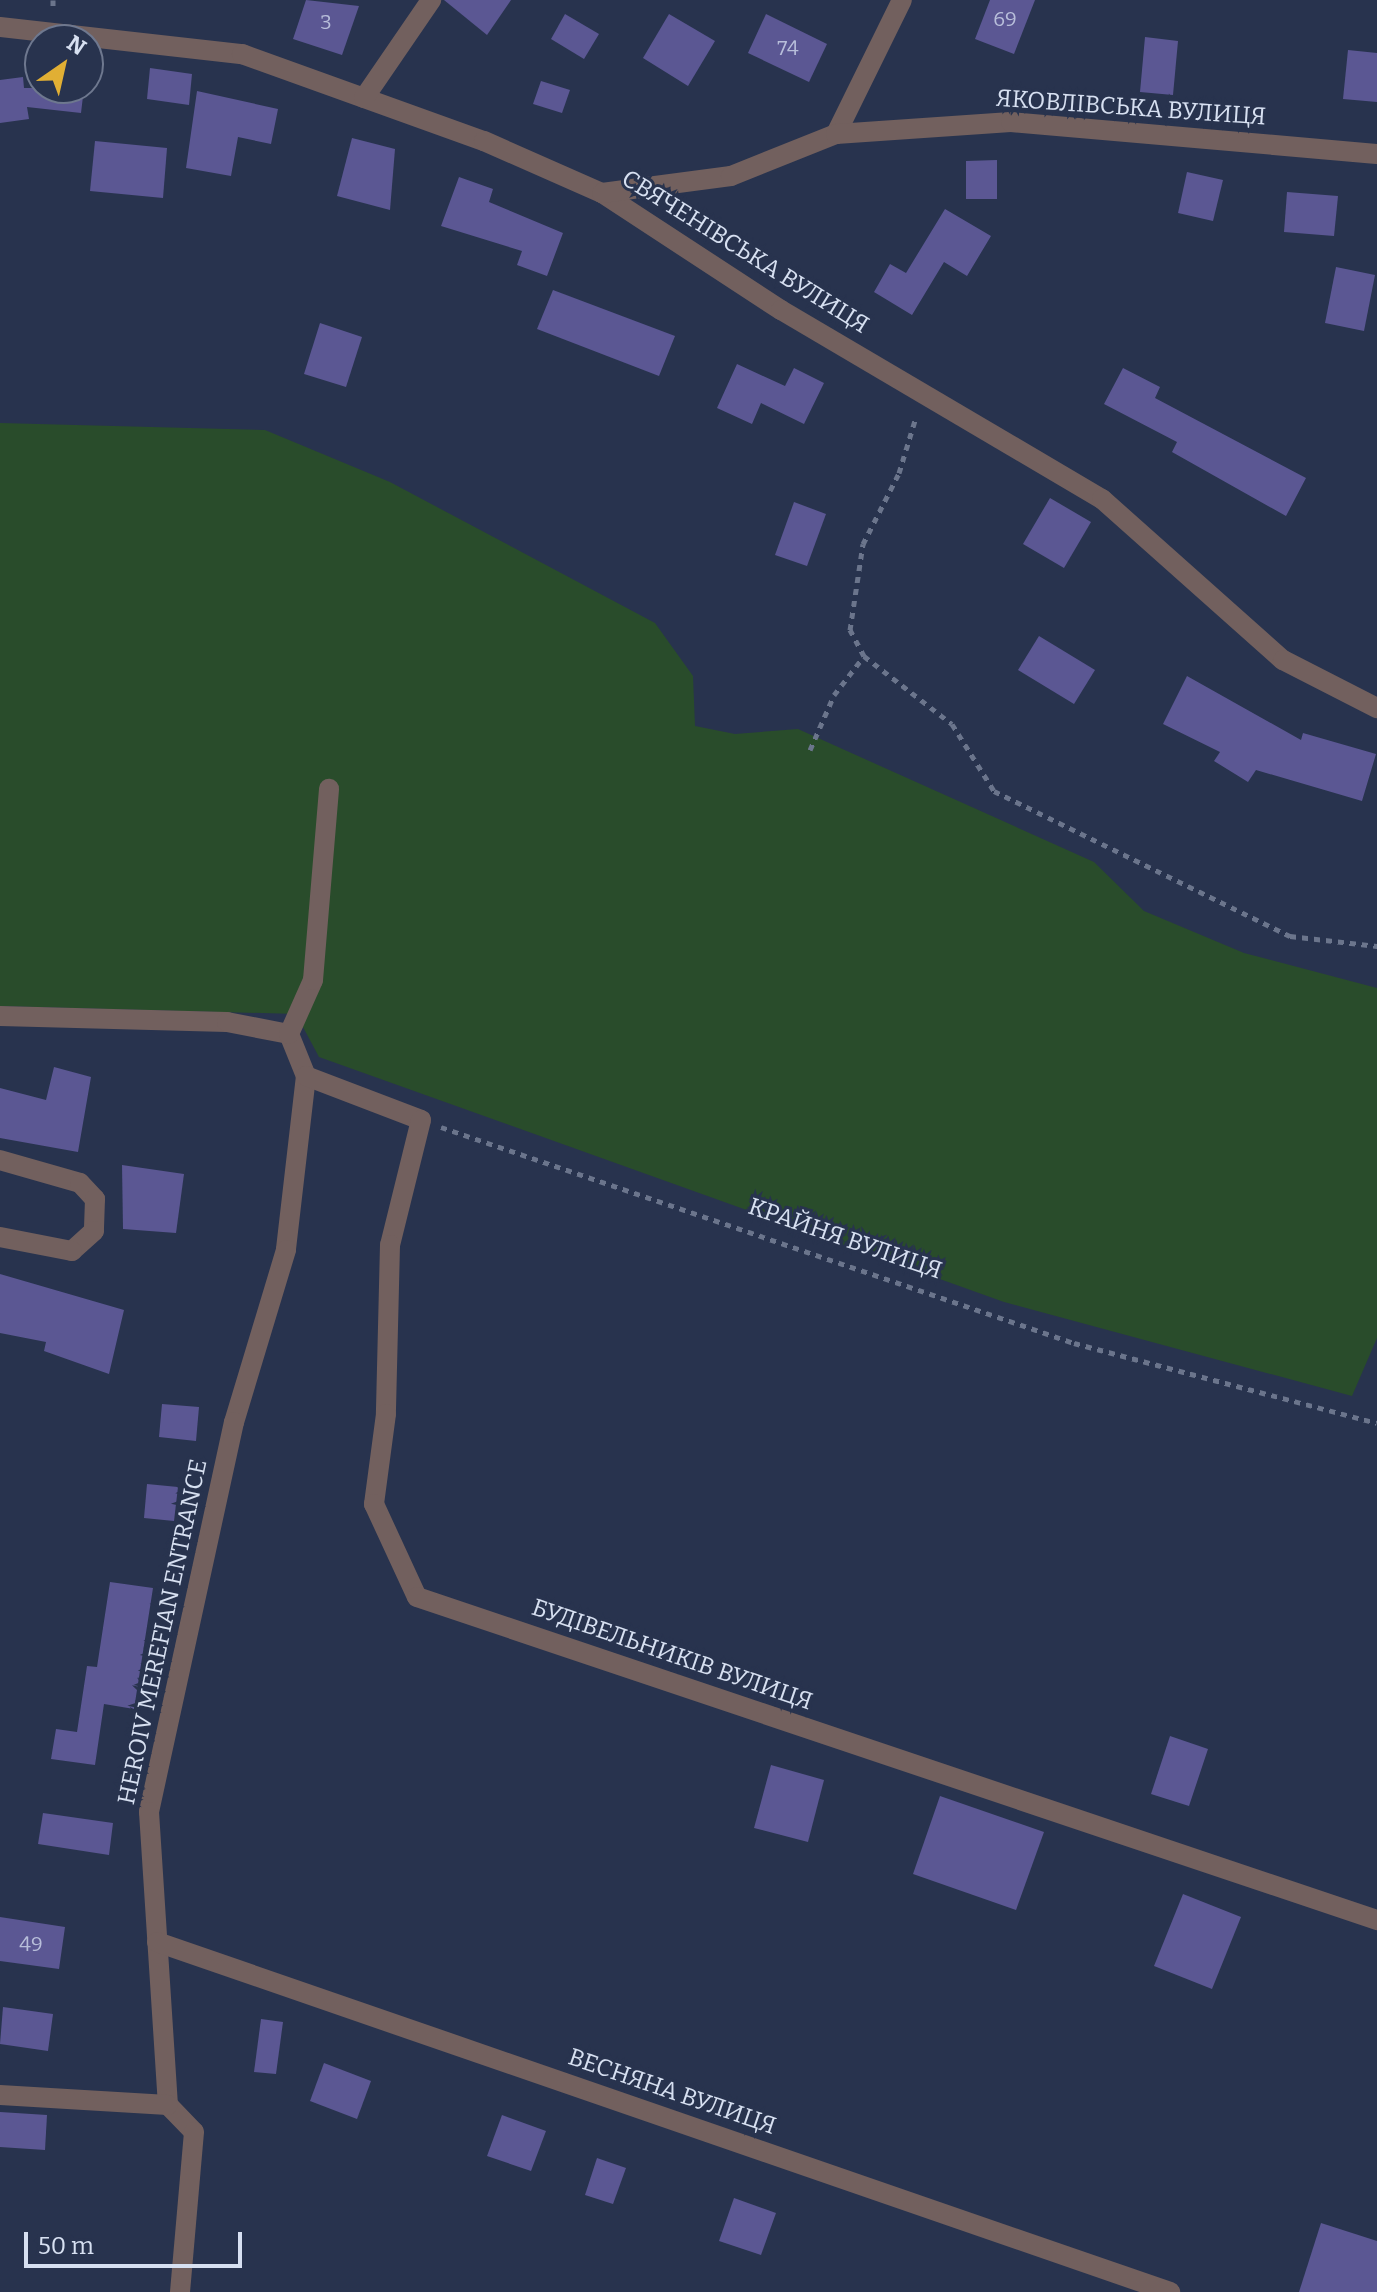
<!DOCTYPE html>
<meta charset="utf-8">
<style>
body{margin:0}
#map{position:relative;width:1377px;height:2292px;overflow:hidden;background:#28334e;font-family:Bitter,serif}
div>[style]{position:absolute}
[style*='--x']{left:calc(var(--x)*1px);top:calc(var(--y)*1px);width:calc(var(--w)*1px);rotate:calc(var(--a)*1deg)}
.green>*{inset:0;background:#294c2b}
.building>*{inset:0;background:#5b5793}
.path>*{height:5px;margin-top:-2.5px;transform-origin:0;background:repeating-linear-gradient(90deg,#6b758c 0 6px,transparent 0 12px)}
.minor>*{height:20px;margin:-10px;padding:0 10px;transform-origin:10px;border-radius:10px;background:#72605e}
span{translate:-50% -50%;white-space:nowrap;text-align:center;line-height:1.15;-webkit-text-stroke:6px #28334e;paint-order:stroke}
.number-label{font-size:20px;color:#b8beda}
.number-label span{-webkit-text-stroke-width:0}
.street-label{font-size:24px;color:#d7e0f1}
.north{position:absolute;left:24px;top:24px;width:80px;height:80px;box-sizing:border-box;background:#28334e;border:2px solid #6e788f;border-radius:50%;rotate:34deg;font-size:22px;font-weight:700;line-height:32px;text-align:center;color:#d7e0f1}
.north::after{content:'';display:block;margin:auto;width:28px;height:36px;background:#e1af34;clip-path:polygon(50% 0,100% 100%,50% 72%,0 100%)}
.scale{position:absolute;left:24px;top:2232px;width:218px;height:36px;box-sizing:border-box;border:4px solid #d7e0f1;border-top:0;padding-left:10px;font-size:24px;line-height:28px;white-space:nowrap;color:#d7e0f1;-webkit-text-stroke:6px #28334e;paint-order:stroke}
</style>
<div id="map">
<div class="green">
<i style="clip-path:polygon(0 423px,265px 430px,390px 482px,655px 623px,693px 676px,695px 726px,735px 734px,798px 729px,1094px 862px,1144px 911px,1244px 953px,1377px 988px,1377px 1338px,1352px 1396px,1004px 1302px,319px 1057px,296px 1014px,0 1006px)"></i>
</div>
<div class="building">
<i style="clip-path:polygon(306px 0,359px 6px,342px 55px,293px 39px)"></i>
<i style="clip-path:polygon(444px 0,511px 0,487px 35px)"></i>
<i style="clip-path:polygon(990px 0,1035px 0,1014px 54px,975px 39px)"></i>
<i style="clip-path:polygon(565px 14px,599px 34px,584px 59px,551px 39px)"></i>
<i style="clip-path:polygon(669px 14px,715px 41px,688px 86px,643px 58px)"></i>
<i style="clip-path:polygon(766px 14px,827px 44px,809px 82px,748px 53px)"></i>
<i style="clip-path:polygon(1145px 37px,1178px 41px,1173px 95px,1140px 92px)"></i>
<i style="clip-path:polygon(1348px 50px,1377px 53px,1377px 102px,1343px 99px)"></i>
<i style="clip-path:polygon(150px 68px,192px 74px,189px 105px,147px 99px)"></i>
<i style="clip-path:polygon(23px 77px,24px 88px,84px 88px,81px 113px,27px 107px,29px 119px,0 123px,0 80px)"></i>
<i style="clip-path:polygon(541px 81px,570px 90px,562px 113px,533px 104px)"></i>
<i style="clip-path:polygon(197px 91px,278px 109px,271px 144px,238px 137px,231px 176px,186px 168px)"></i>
<i style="clip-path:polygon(352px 138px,395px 149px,390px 210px,337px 196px)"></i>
<i style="clip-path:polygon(95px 141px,167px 148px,163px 198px,90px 191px)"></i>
<i style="clip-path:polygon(997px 160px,997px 199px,966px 199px,966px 161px)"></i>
<i style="clip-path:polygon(1187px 172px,1223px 180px,1213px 221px,1178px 213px)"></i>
<i style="clip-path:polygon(459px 177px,493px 189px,489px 202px,563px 233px,547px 276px,517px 265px,522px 251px,441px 226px)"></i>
<i style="clip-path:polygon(1287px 192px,1338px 196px,1334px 236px,1284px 232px)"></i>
<i style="clip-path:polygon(945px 209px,991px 236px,967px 276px,944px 262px,912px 315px,874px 292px,890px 264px,906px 273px)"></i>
<i style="clip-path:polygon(1336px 267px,1375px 275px,1364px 331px,1325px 323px)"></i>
<i style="clip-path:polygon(553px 290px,675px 336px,659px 376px,537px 329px)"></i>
<i style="clip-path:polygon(320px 323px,362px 337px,346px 387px,304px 374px)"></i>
<i style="clip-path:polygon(737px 364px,785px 386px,794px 368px,824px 383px,804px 424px,761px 403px,752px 424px,717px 408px)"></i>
<i style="clip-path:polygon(1123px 368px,1160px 387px,1155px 398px,1306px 478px,1286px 516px,1172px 452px,1177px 442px,1104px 404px)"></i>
<i style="clip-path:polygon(1050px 498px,1091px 522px,1064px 568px,1023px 544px)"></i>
<i style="clip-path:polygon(794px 502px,826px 514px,807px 566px,775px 555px)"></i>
<i style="clip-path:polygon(1039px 636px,1095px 670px,1074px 704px,1018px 670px)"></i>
<i style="clip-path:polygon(1187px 676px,1301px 740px,1303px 733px,1376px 754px,1362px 801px,1256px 770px,1248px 782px,1214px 761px,1220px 752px,1163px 724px)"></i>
<i style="clip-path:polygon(54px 1067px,91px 1077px,78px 1152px,0 1138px,0 1088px,46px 1100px)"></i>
<i style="clip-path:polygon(122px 1165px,184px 1174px,176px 1233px,123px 1229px)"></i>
<i style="clip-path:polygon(0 1274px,124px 1310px,109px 1374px,44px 1351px,46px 1342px,0 1333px)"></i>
<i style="clip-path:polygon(162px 1404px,199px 1407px,196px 1441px,159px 1437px)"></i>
<i style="clip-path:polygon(147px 1484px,178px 1487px,174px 1521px,144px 1518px)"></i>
<i style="clip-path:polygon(110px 1582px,153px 1588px,134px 1709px,104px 1704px,95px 1765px,51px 1759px,56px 1729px,77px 1732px,87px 1666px,97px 1667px)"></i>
<i style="clip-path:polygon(1170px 1736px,1208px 1749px,1189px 1806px,1151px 1794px)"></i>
<i style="clip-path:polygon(771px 1765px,824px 1780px,808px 1842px,754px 1828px)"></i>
<i style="clip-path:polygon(940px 1796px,1044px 1832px,1016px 1910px,913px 1874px)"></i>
<i style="clip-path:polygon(43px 1813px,113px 1823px,109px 1855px,38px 1844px)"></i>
<i style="clip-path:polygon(1183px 1894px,1241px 1917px,1212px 1989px,1154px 1966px)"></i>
<i style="clip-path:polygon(0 1917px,65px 1927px,59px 1969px,0 1961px)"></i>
<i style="clip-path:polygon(3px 2007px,53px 2014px,48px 2051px,0 2044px)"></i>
<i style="clip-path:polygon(261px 2019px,283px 2022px,276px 2074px,254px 2072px)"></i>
<i style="clip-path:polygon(324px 2063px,371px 2081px,357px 2119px,310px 2101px)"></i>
<i style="clip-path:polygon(0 2112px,47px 2115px,45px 2150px,0 2147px)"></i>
<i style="clip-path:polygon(502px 2115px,546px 2131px,531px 2171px,487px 2156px)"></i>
<i style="clip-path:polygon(597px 2158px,626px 2168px,613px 2204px,585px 2195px)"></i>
<i style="clip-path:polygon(734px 2198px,776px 2213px,761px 2255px,719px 2241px)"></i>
<i style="clip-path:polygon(1321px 2223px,1377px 2241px,1377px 2292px,1299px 2292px)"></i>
</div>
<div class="path">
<i style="--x:53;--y:0;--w:11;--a:90"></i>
<i style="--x:864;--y:656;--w:111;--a:37.7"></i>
<i style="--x:952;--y:724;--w:79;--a:57.9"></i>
<i style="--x:994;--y:791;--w:330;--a:26.1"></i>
<i style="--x:1290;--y:936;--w:88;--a:6.6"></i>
<i style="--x:810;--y:750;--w:60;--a:-66.4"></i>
<i style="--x:834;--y:695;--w:49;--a:-52.4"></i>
<i style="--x:864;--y:656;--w:30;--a:-118"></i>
<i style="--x:850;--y:630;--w:87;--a:-81.4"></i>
<i style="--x:863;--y:544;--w:80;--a:-63.1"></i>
<i style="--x:899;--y:473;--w:59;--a:-73.1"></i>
<i style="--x:441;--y:1127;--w:669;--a:18.84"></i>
<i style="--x:1074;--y:1343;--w:313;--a:14.8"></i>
</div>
<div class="minor">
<i style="--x:0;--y:27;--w:244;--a:6.4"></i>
<i style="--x:242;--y:54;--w:257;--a:19.8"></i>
<i style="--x:484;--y:141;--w:129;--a:23.8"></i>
<i style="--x:602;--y:193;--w:214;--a:33.2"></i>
<i style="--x:781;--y:310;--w:373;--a:30.5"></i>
<i style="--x:1102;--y:499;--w:242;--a:41.7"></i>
<i style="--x:1283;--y:660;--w:106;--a:27.1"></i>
<i style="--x:364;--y:98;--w:119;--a:-55.6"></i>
<i style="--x:836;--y:134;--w:149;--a:-63.8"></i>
<i style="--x:602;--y:193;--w:130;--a:-7.5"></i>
<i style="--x:731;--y:176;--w:113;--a:-21.8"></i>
<i style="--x:836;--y:134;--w:175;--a:-3.9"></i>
<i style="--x:1011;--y:122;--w:367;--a:5"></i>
<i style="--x:0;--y:1016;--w:227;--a:1.5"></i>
<i style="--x:227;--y:1022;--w:63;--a:11"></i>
<i style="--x:289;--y:1034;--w:45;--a:68"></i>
<i style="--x:306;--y:1076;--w:175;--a:96.6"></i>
<i style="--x:286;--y:1250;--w:180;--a:106.8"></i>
<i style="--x:234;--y:1422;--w:399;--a:102.3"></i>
<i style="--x:149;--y:1812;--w:294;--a:86.3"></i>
<i style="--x:168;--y:2105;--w:37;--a:46"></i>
<i style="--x:194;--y:2132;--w:161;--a:95"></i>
<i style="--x:289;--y:1034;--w:59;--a:-66"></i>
<i style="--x:313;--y:980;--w:192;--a:-85.2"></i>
<i style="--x:306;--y:1076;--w:123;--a:20.9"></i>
<i style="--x:421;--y:1120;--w:129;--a:103.9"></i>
<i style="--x:390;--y:1245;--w:169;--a:91.4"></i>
<i style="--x:386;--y:1414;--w:91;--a:97.6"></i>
<i style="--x:374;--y:1504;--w:102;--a:65.2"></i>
<i style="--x:417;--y:1597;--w:1013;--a:18.6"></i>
<i style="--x:0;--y:1160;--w:83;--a:16"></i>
<i style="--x:80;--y:1183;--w:22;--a:47"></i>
<i style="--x:95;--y:1199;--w:32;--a:92"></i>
<i style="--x:94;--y:1231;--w:30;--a:138"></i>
<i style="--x:72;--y:1251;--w:73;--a:-169"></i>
<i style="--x:157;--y:1942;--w:1072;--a:19.06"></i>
<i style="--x:0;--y:2095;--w:168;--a:3.4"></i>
</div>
<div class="number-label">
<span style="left:1005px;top:19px">69</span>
<span style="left:326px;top:22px">3</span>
<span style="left:788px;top:48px">74</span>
<span style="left:31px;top:1944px">49</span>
</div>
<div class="street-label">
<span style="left:1131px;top:108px;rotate:4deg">ЯКОВЛІВСЬКА ВУЛИЦЯ</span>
<span style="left:745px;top:252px;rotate:32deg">СВЯЧЕНІВСЬКА ВУЛИЦЯ</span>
<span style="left:845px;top:1239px;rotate:19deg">КРАЙНЯ ВУЛИЦЯ</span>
<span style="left:163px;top:1632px;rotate:-78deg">HEROIV MEREFIAN ENTRANCE</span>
<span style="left:672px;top:1655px;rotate:19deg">БУДІВЕЛЬНИКІВ ВУЛИЦЯ</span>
<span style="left:672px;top:2092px;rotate:19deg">ВЕСНЯНА ВУЛИЦЯ</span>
</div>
<div class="north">N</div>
<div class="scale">50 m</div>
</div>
